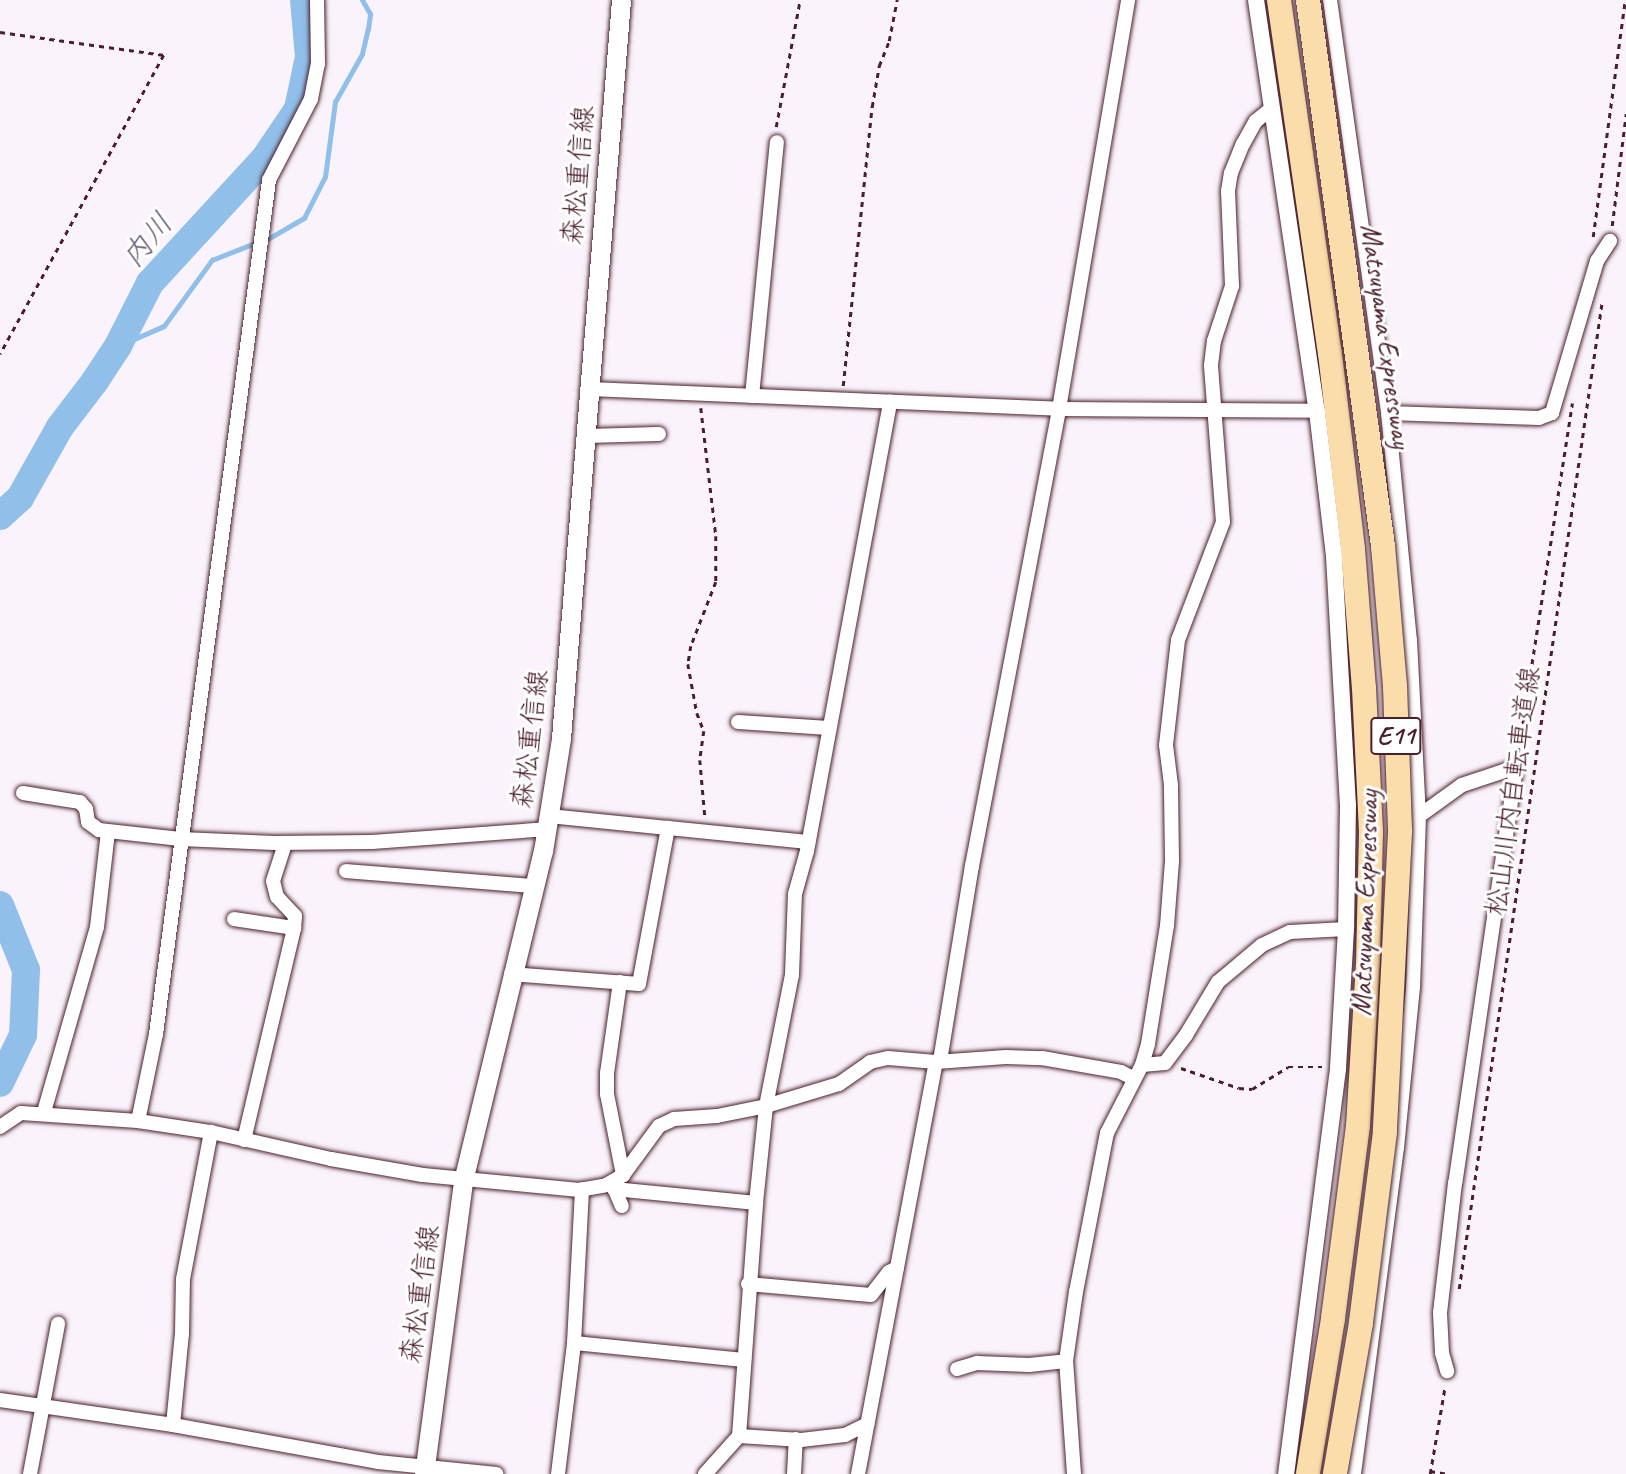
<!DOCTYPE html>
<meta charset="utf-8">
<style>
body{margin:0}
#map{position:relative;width:1626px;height:1474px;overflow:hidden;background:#faf3fb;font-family:Caveat,"Klee One",sans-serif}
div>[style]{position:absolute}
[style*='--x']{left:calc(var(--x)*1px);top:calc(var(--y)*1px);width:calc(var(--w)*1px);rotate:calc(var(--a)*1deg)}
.stream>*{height:4.5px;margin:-2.25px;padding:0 2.25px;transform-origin:2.25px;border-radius:2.25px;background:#90bfea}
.river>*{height:28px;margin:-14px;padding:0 14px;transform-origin:14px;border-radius:14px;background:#90bfea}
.path>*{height:2.5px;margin-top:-1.25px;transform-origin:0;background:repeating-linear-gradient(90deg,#4a1f2b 0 5px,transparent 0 10px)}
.roads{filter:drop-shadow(0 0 2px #4a1f2b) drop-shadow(0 0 2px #4a1f2b)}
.minor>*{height:14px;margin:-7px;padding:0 7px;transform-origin:7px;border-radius:7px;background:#fff}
.tertiary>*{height:16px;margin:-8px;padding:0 8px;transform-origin:8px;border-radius:8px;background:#fff}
.secondary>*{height:19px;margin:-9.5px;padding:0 9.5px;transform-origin:9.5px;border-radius:9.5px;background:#fff}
.motorway>*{height:24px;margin:-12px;padding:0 12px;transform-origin:12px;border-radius:12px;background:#fbddab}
.bridges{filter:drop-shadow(0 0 2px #4a1f2b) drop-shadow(0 0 2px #4a1f2b)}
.motorway-bridge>*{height:24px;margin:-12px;padding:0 12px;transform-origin:12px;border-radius:12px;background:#fbddab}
span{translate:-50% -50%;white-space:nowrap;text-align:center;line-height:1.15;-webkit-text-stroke:6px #fff;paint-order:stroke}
.shield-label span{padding:2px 5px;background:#fff;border:2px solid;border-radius:5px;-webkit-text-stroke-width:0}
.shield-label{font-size:26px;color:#4a1f2b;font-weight:700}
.street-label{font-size:28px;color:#4a1f2b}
.water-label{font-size:30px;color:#62576e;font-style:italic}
</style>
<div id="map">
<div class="stream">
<i style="--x:268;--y:239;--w:42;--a:-30.3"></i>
<i style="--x:304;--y:218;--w:46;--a:-62.9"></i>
<i style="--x:325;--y:177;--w:76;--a:-82.4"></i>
<i style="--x:335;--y:102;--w:55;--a:-60.6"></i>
<i style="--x:362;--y:54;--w:26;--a:-77"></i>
<i style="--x:368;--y:29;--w:15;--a:-82"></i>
<i style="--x:370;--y:14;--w:16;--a:-120"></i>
<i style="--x:118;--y:346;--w:50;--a:-23.5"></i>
<i style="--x:164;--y:326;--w:82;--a:-54"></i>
<i style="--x:212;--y:260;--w:46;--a:-21.6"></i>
</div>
<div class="river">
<i style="--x:0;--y:516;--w:27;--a:-42"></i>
<i style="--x:20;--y:498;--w:81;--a:-60.6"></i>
<i style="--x:60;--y:427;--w:58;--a:-52.7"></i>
<i style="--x:95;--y:381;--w:42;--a:-56.7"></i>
<i style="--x:118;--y:346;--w:71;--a:-63.1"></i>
<i style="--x:150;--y:283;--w:170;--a:-47.4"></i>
<i style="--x:265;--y:158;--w:59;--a:-56"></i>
<i style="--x:298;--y:109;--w:53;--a:-78.1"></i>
<i style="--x:309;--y:57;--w:57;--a:-95"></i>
<i style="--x:0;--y:905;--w:70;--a:68.2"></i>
<i style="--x:26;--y:970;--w:65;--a:92.6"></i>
<i style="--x:23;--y:1035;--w:53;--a:115.6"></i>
</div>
<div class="path">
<i style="--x:0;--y:32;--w:166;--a:8"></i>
<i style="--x:164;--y:55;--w:341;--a:118.7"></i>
<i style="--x:776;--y:127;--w:129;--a:-79.3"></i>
<i style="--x:1612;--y:226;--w:113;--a:-82.9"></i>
<i style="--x:1593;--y:237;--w:239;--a:-82.3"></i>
<i style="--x:843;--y:386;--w:281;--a:-84.1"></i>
<i style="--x:872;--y:107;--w:42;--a:-80.3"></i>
<i style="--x:879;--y:66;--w:27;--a:-68"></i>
<i style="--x:889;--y:41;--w:42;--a:-79"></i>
<i style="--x:701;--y:408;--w:129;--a:83.3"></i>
<i style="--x:716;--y:536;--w:46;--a:90"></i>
<i style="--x:716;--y:582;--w:69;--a:111.3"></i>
<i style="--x:691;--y:646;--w:18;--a:99"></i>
<i style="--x:688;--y:664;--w:50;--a:79.6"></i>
<i style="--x:697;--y:713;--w:19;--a:69"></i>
<i style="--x:704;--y:731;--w:29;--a:98"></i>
<i style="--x:700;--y:760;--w:56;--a:84.9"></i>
<i style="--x:1518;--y:753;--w:354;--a:-81.2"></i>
<i style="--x:1181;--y:1068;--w:61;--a:19"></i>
<i style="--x:1239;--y:1088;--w:13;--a:4"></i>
<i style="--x:1252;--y:1089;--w:42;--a:-31.4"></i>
<i style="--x:1288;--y:1067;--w:34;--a:0"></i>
<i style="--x:1459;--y:1289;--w:997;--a:-81.76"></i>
<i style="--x:1430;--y:1471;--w:20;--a:9"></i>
<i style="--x:1430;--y:1474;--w:89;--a:-80.3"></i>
</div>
<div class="roads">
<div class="minor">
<i style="--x:1330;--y:0;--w:417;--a:82"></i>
<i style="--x:1388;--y:413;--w:228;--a:84.5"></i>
<i style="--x:1410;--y:640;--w:176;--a:87.1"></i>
<i style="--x:1419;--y:816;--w:171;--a:92"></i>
<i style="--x:1413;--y:987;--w:161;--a:95.7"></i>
<i style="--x:1397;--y:1147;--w:330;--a:97.5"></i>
<i style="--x:590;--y:389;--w:469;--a:2.4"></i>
<i style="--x:1059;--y:409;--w:258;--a:0.4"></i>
<i style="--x:752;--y:396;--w:255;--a:-84.4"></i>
<i style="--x:1388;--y:413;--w:151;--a:1.9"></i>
<i style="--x:1539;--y:418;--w:14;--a:-21"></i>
<i style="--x:1552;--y:413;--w:159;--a:-73.5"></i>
<i style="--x:1597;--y:261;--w:24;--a:-57"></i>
<i style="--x:586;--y:436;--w:73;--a:-1.6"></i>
<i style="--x:738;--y:722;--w:91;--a:3.8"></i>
<i style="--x:23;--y:793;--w:58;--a:9"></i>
<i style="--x:80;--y:802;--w:9;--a:49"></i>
<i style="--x:86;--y:809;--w:13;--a:81"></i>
<i style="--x:88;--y:822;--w:14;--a:36"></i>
<i style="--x:99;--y:830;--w:82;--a:6.3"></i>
<i style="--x:181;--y:839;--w:93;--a:2.5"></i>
<i style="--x:274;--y:843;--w:98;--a:-0.6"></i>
<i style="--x:372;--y:842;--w:175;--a:-4.2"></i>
<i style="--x:1419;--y:816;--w:53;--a:-35.8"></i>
<i style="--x:1462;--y:785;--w:57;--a:-18.4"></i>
<i style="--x:1516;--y:767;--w:420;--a:98.3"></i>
<i style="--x:1455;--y:1183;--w:131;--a:96.6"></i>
<i style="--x:1440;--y:1313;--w:40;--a:87.1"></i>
<i style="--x:1442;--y:1353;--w:19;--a:74"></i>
<i style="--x:668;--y:828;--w:141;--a:5.7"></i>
<i style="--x:346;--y:871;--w:189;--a:4.6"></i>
<i style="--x:234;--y:919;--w:61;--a:8.5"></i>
<i style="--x:511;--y:974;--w:128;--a:4.5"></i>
<i style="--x:639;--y:984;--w:159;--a:-79.5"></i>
<i style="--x:668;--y:828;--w:120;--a:-174.2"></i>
<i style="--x:620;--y:982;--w:92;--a:98.1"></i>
<i style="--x:607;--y:1073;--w:21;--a:90"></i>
<i style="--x:607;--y:1094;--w:83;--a:78.8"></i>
<i style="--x:940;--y:1061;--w:198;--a:-80.7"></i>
<i style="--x:972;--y:866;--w:465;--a:-79.2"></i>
<i style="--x:1059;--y:409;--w:415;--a:-80.4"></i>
<i style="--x:1142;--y:1065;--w:23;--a:-5"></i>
<i style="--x:1165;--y:1063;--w:35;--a:-53"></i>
<i style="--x:1186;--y:1035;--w:62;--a:-58.9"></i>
<i style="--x:1218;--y:982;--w:57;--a:-40.1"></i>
<i style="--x:1262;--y:945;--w:31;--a:-25"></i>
<i style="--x:1290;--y:932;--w:56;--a:-3.1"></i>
<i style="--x:44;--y:1112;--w:192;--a:-74"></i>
<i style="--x:97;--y:927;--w:96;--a:-83.4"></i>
<i style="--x:138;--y:1121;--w:89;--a:-78.3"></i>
<i style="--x:156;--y:1034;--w:861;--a:-82.46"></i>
<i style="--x:269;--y:180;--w:91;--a:-62.6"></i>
<i style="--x:311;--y:99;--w:36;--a:-79"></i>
<i style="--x:318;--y:64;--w:64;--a:-90.9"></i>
<i style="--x:0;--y:1127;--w:25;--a:-34"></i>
<i style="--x:21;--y:1113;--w:117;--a:3.9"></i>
<i style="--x:138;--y:1121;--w:74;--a:8.6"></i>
<i style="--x:211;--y:1132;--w:123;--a:12.7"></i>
<i style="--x:331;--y:1159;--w:93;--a:9.9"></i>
<i style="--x:423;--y:1175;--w:157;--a:5.5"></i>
<i style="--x:579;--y:1190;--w:27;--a:-10"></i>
<i style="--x:606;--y:1185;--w:20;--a:-30"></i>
<i style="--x:623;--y:1175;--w:61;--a:-53.7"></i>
<i style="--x:659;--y:1126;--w:17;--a:-25"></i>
<i style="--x:674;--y:1119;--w:43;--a:-4"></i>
<i style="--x:717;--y:1116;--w:50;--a:-11.5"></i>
<i style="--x:766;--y:1106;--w:76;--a:-16.8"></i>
<i style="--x:839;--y:1084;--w:38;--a:-35"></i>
<i style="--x:870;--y:1062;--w:18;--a:-13"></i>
<i style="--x:888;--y:1058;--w:48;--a:4.8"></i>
<i style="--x:936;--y:1062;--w:70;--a:-4.1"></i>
<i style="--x:1006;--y:1057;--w:36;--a:2"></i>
<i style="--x:1042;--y:1058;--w:80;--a:10"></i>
<i style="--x:1121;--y:1072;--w:15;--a:28"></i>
<i style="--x:244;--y:1140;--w:218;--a:-76.7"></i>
<i style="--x:294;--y:928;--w:12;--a:-85"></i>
<i style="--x:295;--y:916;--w:26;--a:-133"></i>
<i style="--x:277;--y:897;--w:16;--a:-104"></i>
<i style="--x:273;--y:881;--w:40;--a:-72"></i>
<i style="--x:612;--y:1183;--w:25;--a:67"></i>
<i style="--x:614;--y:1189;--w:143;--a:5.6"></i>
<i style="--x:748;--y:1284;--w:123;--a:5.1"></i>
<i style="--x:871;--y:1295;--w:29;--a:-52"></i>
<i style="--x:889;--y:1272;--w:9;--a:-27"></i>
<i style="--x:574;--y:1343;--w:171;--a:5.7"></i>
<i style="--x:957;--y:1369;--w:21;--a:-17"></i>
<i style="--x:977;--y:1363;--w:52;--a:2.2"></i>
<i style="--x:1029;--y:1365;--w:37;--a:-6"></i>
<i style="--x:0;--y:1400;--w:175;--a:8.2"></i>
<i style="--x:173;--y:1425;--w:208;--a:10.2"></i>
<i style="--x:378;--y:1462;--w:119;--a:5.8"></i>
<i style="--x:173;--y:1425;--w:91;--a:-84.4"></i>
<i style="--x:182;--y:1334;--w:55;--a:-89"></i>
<i style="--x:183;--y:1279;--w:150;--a:-79.2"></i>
<i style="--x:739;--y:1436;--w:62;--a:3.7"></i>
<i style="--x:801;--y:1440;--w:44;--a:-6.5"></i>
<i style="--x:845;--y:1435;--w:25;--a:-26"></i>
<i style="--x:30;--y:1474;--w:153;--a:-79.4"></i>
<i style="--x:558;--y:1474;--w:132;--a:-83"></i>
<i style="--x:574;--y:1343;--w:154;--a:-87"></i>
<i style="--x:705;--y:1474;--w:51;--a:-48.2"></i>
<i style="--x:739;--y:1436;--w:234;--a:-85.8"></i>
<i style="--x:756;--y:1203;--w:98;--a:-84.1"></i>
<i style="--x:766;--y:1106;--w:134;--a:-78.8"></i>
<i style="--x:792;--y:975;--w:81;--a:-87.9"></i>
<i style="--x:795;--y:894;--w:45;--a:-74.4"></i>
<i style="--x:807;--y:851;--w:457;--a:-79.5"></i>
<i style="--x:794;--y:1474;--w:35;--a:-87"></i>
<i style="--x:858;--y:1474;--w:419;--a:-79.3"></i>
<i style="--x:1074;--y:1474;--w:113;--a:-94"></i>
<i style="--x:1066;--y:1361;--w:70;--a:-81.8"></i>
<i style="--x:1076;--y:1292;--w:162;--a:-79"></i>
<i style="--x:1107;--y:1133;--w:76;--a:-62.8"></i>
<i style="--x:1142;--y:1065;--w:22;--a:-74"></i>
<i style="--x:1148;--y:1044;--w:120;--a:-80.9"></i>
<i style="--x:1167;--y:926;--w:65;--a:-85.6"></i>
<i style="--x:1172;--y:861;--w:76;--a:-90.8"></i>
<i style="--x:1171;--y:785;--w:40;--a:-97.1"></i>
<i style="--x:1166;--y:745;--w:106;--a:-83.5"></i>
<i style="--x:1178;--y:640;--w:126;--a:-69.1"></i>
<i style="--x:1223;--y:522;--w:157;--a:-94.4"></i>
<i style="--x:1211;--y:365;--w:24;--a:-83"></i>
<i style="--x:1214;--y:341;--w:58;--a:-71.9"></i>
<i style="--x:1232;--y:286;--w:95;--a:-92.4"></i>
<i style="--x:1228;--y:191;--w:18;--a:-81"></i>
<i style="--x:1231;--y:173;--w:31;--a:-68"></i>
<i style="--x:1243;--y:144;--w:26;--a:-61"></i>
<i style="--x:1256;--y:121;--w:21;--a:-39"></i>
</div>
<div class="tertiary">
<i style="--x:1256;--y:0;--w:416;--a:81.6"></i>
<i style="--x:1317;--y:411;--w:146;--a:83.3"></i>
<i style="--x:1334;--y:556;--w:248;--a:86.8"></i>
<i style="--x:1348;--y:804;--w:125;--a:90.9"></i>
<i style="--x:1346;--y:929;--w:140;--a:93.3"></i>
<i style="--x:1338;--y:1069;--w:408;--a:97.3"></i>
</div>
<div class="secondary">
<i style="--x:424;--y:1474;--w:296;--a:-82.4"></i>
<i style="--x:463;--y:1181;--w:340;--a:-76.4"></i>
<i style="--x:543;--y:851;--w:114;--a:-80.9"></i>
<i style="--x:561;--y:738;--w:740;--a:-85.35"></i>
</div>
<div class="motorway">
<i style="--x:1279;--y:0;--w:357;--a:81.8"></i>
<i style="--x:1330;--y:353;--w:197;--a:83.3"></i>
<i style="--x:1353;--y:549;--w:139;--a:85.5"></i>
<i style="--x:1364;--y:688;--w:145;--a:87.2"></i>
<i style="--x:1371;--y:833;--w:130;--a:91.3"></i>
<i style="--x:1368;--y:963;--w:163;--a:93.5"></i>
<i style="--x:1358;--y:1126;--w:195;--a:97.4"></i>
<i style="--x:1333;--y:1319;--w:157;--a:99.2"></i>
</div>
</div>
<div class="bridges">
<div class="motorway-bridge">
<i style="--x:1308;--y:0;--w:551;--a:82.18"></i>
<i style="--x:1383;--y:546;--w:141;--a:85.1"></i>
<i style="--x:1395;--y:686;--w:146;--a:88"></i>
<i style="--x:1400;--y:832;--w:300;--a:92.9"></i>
<i style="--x:1385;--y:1132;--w:193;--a:97.2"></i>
<i style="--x:1361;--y:1323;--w:153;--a:99.8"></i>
</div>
</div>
<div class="shield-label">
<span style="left:1396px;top:736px">E11</span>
</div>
<div class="street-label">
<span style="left:578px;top:175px;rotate:-85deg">森松重信線</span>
<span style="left:1386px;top:336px;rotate:82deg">Matsuyama Expressway</span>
<span style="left:530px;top:739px;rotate:-83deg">森松重信線</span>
<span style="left:1513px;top:791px;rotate:-82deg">松山川内自転車道線</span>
<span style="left:1365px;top:903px;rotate:-88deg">Matsuyama Expressway</span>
<span style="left:420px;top:1294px;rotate:-82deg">森松重信線</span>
</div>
<div class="water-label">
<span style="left:147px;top:240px;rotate:-50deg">内川</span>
</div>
</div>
